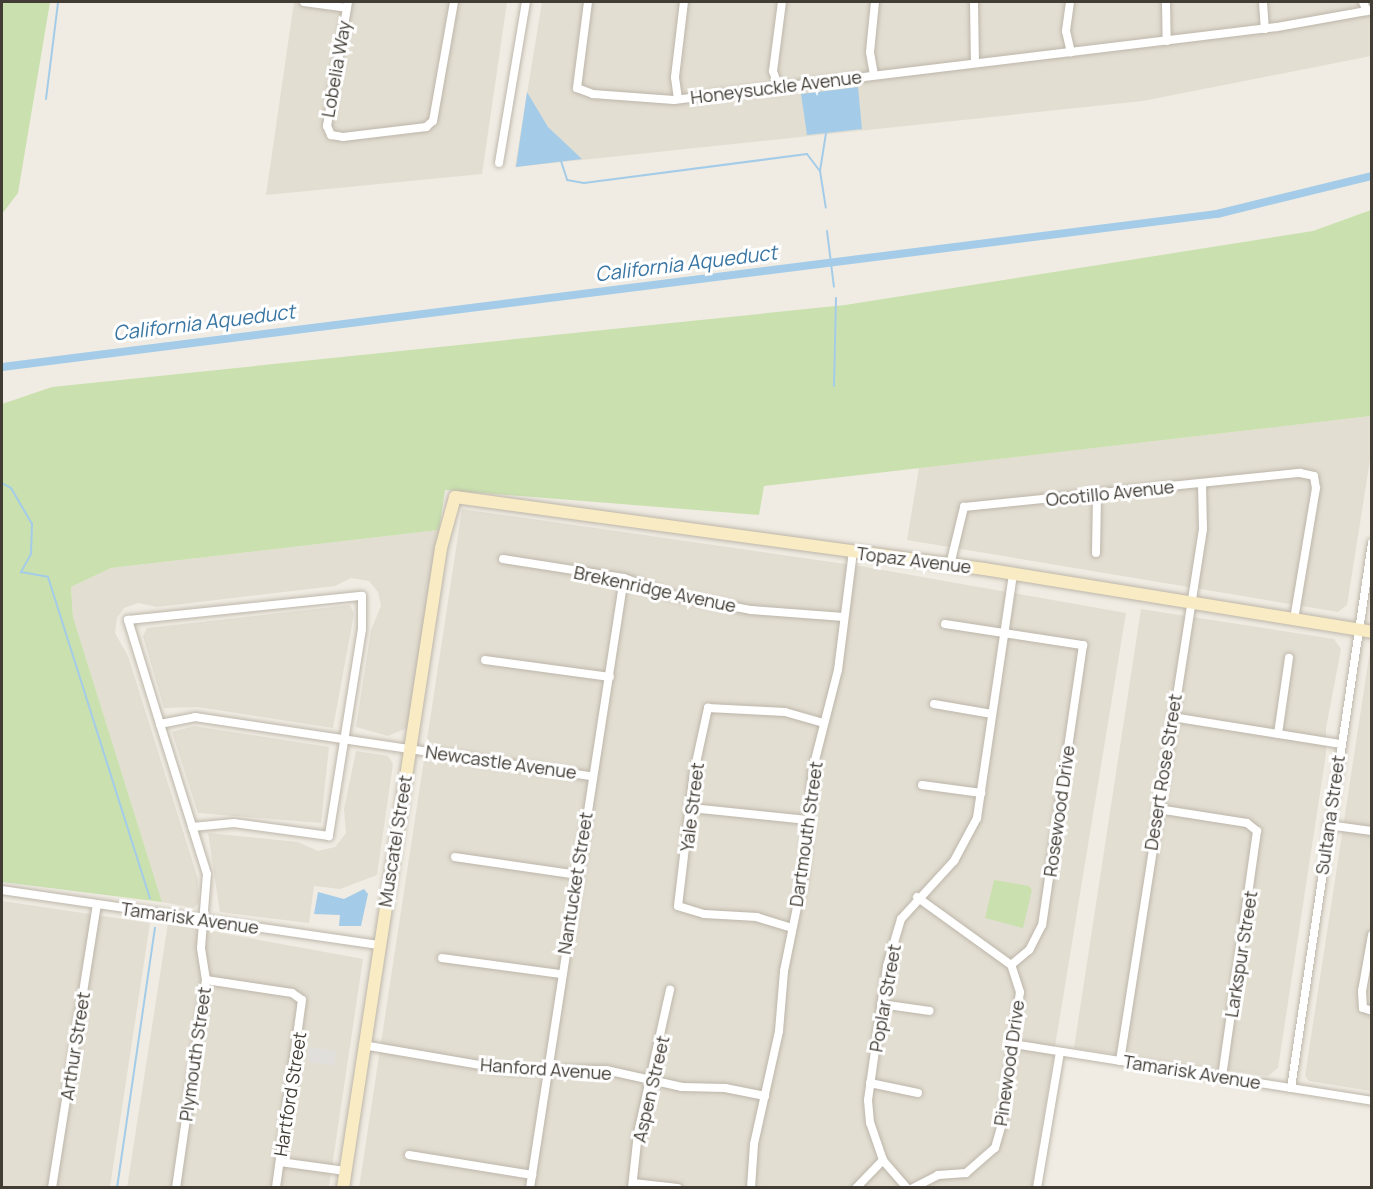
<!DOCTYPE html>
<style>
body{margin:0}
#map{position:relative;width:1373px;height:1189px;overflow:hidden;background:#f0ece3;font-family:Manrope,sans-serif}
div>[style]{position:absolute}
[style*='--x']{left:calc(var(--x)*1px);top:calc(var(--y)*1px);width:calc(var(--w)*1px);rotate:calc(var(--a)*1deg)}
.residential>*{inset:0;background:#e3ded2}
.green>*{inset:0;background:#cae1af}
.parking>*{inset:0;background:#e1dfdb}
.water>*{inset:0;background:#a4cce8}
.stream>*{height:2px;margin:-1px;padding:0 1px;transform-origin:1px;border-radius:1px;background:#a4cce8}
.canal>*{height:8px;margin:-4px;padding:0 4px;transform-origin:4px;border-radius:4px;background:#a4cce8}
.roads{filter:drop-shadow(0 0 2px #bdb6aa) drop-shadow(0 0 2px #bdb6aa)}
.street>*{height:8px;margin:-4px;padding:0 4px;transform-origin:4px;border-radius:4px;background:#fff}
.secondary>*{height:12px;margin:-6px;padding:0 6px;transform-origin:6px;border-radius:6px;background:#f9ecc4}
span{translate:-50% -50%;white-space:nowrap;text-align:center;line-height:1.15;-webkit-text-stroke:6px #fff;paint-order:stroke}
.street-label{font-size:18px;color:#413c34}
.water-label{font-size:20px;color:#3875a2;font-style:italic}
.frame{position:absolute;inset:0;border:3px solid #413c34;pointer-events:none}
</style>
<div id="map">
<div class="residential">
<i style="clip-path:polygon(294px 2px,507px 2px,482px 174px,266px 195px)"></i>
<i style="clip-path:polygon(542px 2px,1371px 2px,1371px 56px,1143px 101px,515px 167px)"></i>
<i style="clip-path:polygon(1371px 416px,1371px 454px,1347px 605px,1338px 612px,907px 540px,919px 468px)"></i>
<i style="clip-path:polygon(462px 509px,866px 567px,1126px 613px,1032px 1187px,359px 1188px)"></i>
<i style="clip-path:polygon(439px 530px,407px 728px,388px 736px,356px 727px,371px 630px,381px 606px,378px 592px,369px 581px,351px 578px,335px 586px,157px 607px,138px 603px,124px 608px,117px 618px,115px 633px,128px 656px,198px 879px,199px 902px,194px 908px,162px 902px,73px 617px,71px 587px,111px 568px)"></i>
<i style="clip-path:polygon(350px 605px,354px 614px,333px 728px,198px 707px,164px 708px,143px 636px,147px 628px)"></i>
<i style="clip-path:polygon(1141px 609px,1334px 639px,1341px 649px,1326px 728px,1326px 754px,1278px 1068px,1268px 1076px,1074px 1048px)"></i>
<i style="clip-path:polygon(1371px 644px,1371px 1091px,1309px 1081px,1305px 1076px)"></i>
<i style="clip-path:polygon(194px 726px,329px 747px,321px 823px,198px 813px,172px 732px)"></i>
<i style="clip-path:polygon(356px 751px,388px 756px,393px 764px,377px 875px,340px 889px,314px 886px,309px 923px,220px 912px,208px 833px,298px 842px,318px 851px,335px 847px,346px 833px,344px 809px)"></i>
<i style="clip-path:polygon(2px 901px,150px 923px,110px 1187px,2px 1187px)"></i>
<i style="clip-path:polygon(168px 923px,363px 959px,329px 1187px,127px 1188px)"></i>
</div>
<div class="green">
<i style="clip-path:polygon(2px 2px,50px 2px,18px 193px,2px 214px)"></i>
<i style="clip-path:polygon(1371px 210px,1371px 416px,764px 486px,759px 515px,445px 490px,439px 530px,111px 568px,71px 587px,73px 617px,162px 902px,2px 882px,2px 404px,52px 387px,845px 305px,1313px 231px)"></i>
<i style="clip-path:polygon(994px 880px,1029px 886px,1032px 890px,1023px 928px,985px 918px)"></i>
</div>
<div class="parking">
<i style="clip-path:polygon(308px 1047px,337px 1051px,334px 1066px,309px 1062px)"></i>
</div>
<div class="water">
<i style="clip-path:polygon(858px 87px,862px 129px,807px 135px,801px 94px)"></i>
<i style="clip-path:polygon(527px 92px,548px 127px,582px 159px,516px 167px)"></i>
<i style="clip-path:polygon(364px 889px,368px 894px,361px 926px,339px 926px,340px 915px,314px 914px,318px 892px,344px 899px)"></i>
</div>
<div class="stream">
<i style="--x:46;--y:99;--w:98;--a:-82.9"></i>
<i style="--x:561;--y:161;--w:20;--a:72"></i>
<i style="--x:567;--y:180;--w:17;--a:10"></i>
<i style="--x:584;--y:183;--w:225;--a:-7.4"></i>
<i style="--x:807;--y:154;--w:21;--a:53"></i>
<i style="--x:820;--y:171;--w:37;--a:81"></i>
<i style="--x:820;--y:171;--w:38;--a:-81"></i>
<i style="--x:827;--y:231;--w:56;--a:82.9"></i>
<i style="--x:834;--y:386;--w:88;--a:-88.7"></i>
<i style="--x:2;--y:483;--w:10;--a:29"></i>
<i style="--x:11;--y:488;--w:42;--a:59.7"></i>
<i style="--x:32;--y:524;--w:30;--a:92"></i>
<i style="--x:31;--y:554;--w:21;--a:119"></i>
<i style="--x:21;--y:572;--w:27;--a:10"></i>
<i style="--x:48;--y:577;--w:337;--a:72.4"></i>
<i style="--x:117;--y:1188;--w:263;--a:-81.7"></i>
</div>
<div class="canal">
<i style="--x:2;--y:367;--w:1225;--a:-7.18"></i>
<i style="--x:1217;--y:214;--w:160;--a:-13.8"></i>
</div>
<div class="roads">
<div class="street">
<i style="--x:304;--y:2;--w:43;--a:7.9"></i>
<i style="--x:348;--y:2;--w:126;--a:99.6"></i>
<i style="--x:327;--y:126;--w:10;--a:66"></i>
<i style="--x:331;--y:135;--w:12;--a:9"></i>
<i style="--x:343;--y:137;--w:84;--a:-6.9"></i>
<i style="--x:426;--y:127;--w:9;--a:-41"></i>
<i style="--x:433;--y:121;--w:121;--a:-80"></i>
<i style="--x:588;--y:2;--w:87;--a:97.3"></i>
<i style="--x:577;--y:88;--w:17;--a:21"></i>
<i style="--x:593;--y:94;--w:81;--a:4.2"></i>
<i style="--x:674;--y:100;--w:607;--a:-6.9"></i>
<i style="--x:1277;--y:27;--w:97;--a:-10.1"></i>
<i style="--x:974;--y:2;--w:61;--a:89.1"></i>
<i style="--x:1070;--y:2;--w:29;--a:98"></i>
<i style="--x:1066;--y:31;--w:22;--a:77"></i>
<i style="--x:1166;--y:2;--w:39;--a:89"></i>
<i style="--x:1263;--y:2;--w:27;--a:86"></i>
<i style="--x:1363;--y:2;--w:10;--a:66"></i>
<i style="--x:874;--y:75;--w:23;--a:-100"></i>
<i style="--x:870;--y:52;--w:50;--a:-84.3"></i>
<i style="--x:778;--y:85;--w:15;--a:-110"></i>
<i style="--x:773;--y:71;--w:70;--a:-82.6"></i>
<i style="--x:678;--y:99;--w:22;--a:-98"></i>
<i style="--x:675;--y:77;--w:76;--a:-83.2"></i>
<i style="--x:499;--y:163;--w:163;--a:-80.5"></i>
<i style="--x:1096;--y:553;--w:57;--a:-89"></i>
<i style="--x:503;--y:559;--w:122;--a:8.9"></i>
<i style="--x:624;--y:578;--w:46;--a:20.4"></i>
<i style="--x:667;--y:594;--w:86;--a:10.8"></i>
<i style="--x:751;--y:610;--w:93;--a:4.3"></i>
<i style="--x:950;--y:565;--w:60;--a:-76.4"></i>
<i style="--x:964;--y:507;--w:338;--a:-5.8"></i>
<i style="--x:1300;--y:473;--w:14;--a:12"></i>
<i style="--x:1314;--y:476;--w:12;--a:81"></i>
<i style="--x:1316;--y:488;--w:134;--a:99.5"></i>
<i style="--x:945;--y:624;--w:140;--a:8.7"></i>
<i style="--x:1083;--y:645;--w:283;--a:98.3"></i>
<i style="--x:1042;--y:925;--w:28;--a:117"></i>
<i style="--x:1029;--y:950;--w:23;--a:140"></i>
<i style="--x:485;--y:660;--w:126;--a:7.7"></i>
<i style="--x:934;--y:704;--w:59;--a:9.8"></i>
<i style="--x:1172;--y:717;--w:170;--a:9.1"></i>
<i style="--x:160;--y:724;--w:36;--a:-11"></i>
<i style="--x:195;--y:717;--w:400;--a:8.5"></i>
<i style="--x:1278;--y:734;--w:77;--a:-81.8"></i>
<i style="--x:922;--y:785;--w:60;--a:7.7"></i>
<i style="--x:691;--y:808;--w:117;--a:5.9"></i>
<i style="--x:1158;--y:809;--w:90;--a:8.9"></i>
<i style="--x:1247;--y:823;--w:13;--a:39"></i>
<i style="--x:1257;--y:831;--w:248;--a:98.1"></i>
<i style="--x:1328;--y:825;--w:44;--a:7.8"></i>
<i style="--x:455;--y:857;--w:124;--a:8.3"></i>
<i style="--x:2;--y:890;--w:380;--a:8.3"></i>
<i style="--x:792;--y:928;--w:37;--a:-163"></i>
<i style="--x:757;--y:917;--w:53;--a:-176.8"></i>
<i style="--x:704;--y:914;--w:27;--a:-163"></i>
<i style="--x:678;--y:906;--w:135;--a:-83.2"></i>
<i style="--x:694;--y:772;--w:66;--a:-77.7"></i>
<i style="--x:708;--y:708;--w:77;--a:3"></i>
<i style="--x:785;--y:712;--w:40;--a:16"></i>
<i style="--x:1372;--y:935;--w:57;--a:100.1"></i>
<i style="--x:1362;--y:991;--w:17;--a:87"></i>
<i style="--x:1363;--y:1008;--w:9;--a:18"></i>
<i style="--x:442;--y:958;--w:120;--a:7.7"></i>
<i style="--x:206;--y:980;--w:87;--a:8.6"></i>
<i style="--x:292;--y:993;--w:12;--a:35"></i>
<i style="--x:302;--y:1000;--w:190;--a:97.9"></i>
<i style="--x:881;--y:1004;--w:49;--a:8.1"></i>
<i style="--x:1013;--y:1044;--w:363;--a:9"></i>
<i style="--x:363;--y:1045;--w:149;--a:9.7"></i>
<i style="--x:510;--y:1070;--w:96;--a:0"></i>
<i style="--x:606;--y:1070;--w:78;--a:12.6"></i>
<i style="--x:682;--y:1087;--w:43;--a:1.3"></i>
<i style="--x:725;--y:1088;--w:41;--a:11.3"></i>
<i style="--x:1120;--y:1061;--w:538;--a:-81.13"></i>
<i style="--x:1203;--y:529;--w:45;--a:-91.3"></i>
<i style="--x:870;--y:1083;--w:49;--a:11.8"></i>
<i style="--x:1291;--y:1088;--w:551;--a:-81.55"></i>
<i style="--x:409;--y:1155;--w:125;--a:9.2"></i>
<i style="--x:280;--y:1162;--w:66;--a:7.9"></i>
<i style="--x:633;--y:1183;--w:45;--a:6.3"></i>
<i style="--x:52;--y:1188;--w:287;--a:-81"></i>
<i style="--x:176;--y:1188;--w:210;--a:-81.8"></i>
<i style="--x:206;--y:980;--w:32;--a:-99"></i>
<i style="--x:201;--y:948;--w:74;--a:-85.4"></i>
<i style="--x:207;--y:874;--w:157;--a:-107.4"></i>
<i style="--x:160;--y:724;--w:109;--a:-107.1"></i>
<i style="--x:128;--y:620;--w:235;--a:-5.9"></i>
<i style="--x:362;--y:596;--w:33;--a:90"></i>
<i style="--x:362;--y:629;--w:210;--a:99.1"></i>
<i style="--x:329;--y:836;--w:96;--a:-172.2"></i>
<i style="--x:234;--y:823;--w:42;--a:174.6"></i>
<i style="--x:530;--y:1188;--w:617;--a:-81.24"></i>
<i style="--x:632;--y:1188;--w:55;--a:-83.8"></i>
<i style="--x:638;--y:1133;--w:147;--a:-77.4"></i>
<i style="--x:751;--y:1188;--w:44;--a:-86.1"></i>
<i style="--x:754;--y:1144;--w:116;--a:-77.5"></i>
<i style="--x:779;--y:1031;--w:60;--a:-85.2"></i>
<i style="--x:784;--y:971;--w:100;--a:-78.5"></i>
<i style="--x:804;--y:873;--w:105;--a:-85.1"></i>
<i style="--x:813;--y:768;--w:101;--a:-75.7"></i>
<i style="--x:838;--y:670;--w:119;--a:-82.8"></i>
<i style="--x:856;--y:1188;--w:39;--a:-46"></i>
<i style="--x:907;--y:1188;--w:37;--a:-131"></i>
<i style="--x:883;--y:1160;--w:39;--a:-109"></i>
<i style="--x:870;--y:1123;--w:23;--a:-95"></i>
<i style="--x:868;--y:1100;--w:135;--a:-81.9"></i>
<i style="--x:887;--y:966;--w:49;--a:-73.4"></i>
<i style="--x:901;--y:919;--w:79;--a:-47.6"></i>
<i style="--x:954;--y:861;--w:49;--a:-61.9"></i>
<i style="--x:977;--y:818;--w:247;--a:-81.6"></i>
<i style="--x:913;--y:1188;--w:28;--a:-27"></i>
<i style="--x:938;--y:1175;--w:28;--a:-4"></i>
<i style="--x:966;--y:1173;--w:38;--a:-41"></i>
<i style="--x:995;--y:1148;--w:26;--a:-74"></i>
<i style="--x:1002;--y:1123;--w:132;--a:-82.2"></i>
<i style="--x:1020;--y:992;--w:28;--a:-108"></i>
<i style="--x:1011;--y:965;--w:116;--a:-144.1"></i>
<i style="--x:1037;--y:1188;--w:138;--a:-80.4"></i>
</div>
<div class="secondary">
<i style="--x:343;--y:1188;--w:647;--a:-81.29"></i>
<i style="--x:441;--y:548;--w:53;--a:-74.6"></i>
<i style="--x:455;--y:497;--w:534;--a:7.75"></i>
<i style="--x:984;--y:569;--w:393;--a:9.2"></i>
</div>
</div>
<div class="street-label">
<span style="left:336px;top:69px;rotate:-80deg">Lobelia Way</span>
<span style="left:776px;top:87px;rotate:-7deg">Honeysuckle Avenue</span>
<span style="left:1110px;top:493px;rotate:-6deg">Ocotillo Avenue</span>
<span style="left:914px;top:560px;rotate:7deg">Topaz Avenue</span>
<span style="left:655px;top:589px;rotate:12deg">Brekenridge Avenue</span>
<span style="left:501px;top:762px;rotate:8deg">Newcastle Avenue</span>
<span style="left:1163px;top:772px;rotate:-81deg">Desert Rose Street</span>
<span style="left:692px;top:807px;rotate:-83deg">Yale Street</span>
<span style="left:1059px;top:811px;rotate:-82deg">Rosewood Drive</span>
<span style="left:1330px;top:815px;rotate:-82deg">Sultana Street</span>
<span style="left:806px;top:834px;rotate:-82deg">Dartmouth Street</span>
<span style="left:395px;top:841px;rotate:-81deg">Muscatel Street</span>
<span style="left:575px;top:883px;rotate:-81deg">Nantucket Street</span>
<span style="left:190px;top:918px;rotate:8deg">Tamarisk Avenue</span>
<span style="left:1241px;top:954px;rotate:-81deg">Larkspur Street</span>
<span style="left:885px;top:998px;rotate:-80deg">Poplar Street</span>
<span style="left:75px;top:1046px;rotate:-81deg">Arthur Street</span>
<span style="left:195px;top:1054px;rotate:-82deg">Plymouth Street</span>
<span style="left:1009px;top:1063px;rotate:-82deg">Pinewood Drive</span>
<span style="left:546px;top:1069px;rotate:4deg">Hanford Avenue</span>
<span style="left:1192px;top:1072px;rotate:9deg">Tamarisk Avenue</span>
<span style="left:651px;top:1089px;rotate:-77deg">Aspen Street</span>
<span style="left:290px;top:1094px;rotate:-81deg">Hartford Street</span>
</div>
<div class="water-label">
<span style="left:686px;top:263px;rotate:-7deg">California Aqueduct</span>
<span style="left:204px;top:322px;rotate:-7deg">California Aqueduct</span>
</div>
<div class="frame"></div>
</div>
